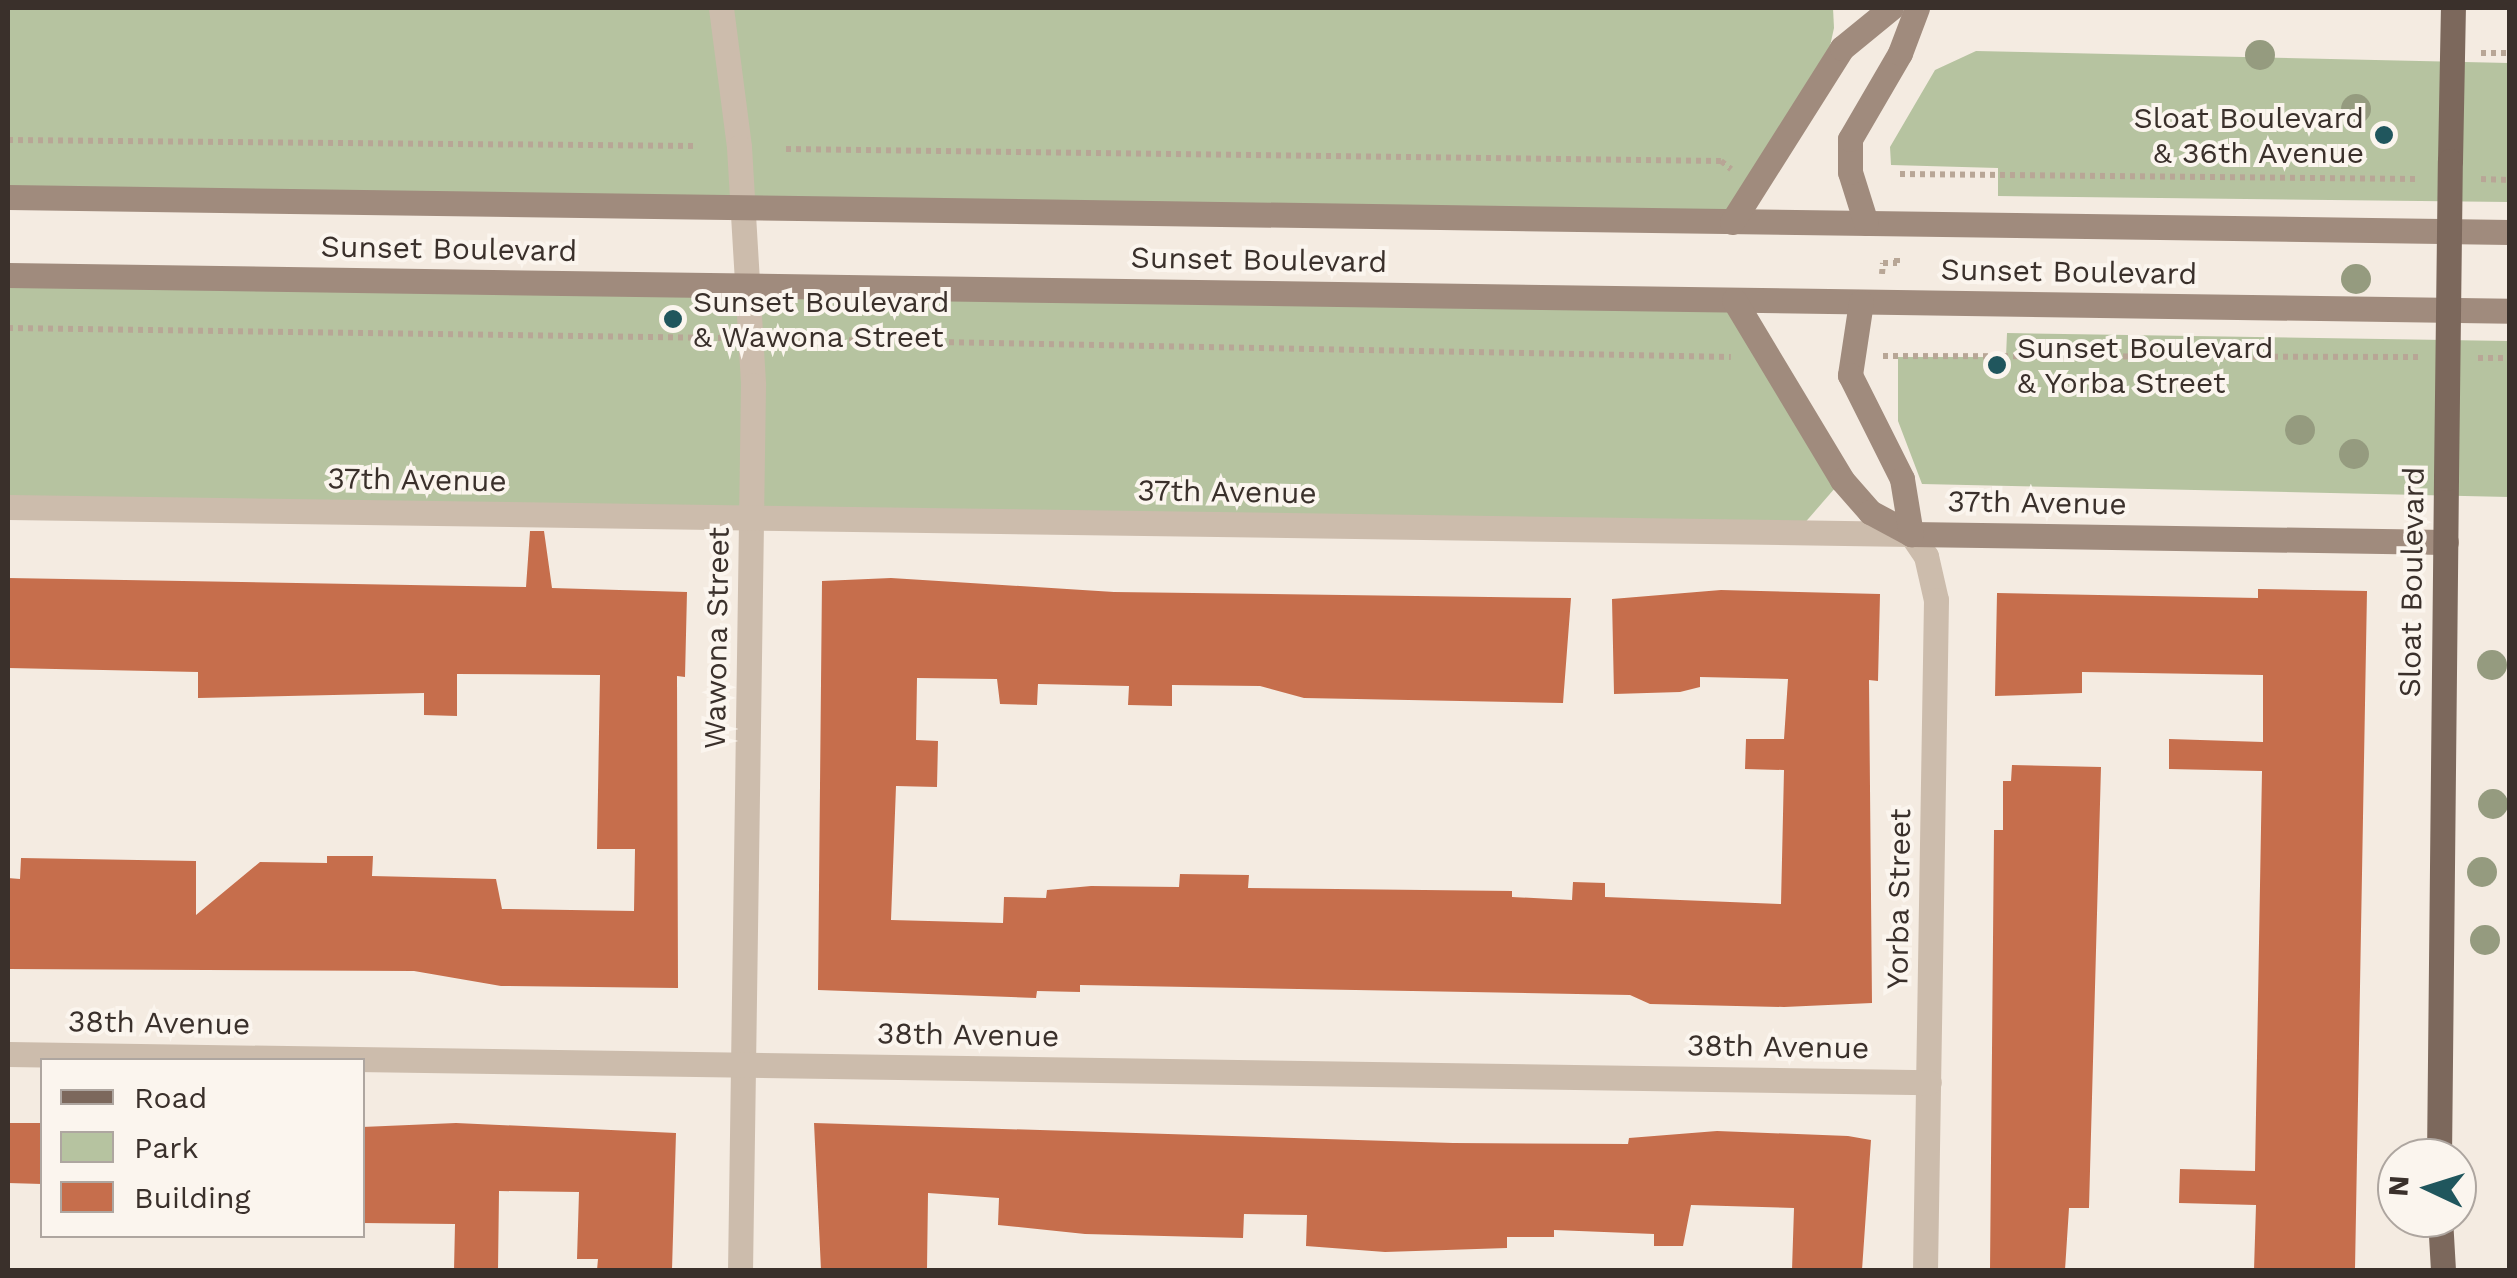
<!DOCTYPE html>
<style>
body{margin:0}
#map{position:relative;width:2517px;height:1278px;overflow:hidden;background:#f4ebe1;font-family:"Work Sans",sans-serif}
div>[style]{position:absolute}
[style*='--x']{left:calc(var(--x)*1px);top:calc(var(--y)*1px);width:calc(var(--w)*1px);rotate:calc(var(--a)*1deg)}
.green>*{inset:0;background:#b6c3a0}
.building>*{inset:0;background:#c66e4c}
.path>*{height:6px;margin-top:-3px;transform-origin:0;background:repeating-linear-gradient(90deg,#b8a696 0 5px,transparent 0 10px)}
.minor>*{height:25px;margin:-12.5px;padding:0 12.5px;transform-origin:12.5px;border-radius:12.5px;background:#ccbcac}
.secondary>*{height:25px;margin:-12.5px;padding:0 12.5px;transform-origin:12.5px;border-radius:12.5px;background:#a08b7d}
.primary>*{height:25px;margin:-12.5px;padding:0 12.5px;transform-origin:12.5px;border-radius:12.5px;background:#7c685c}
.primary-bridge>*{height:25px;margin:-12.5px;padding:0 12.5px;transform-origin:12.5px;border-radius:12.5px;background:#7c685c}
.trees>*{width:30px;height:30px;margin:-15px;border-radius:50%;background:#959b7f}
.dots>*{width:28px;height:28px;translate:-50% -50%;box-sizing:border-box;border:5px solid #fbf5ee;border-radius:50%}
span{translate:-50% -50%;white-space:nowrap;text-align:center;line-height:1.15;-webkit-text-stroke:8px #fbf5ee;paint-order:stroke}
.poi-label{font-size:30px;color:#3a302b}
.right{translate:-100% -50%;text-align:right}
.left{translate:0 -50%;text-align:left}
.street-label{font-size:30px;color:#3a302b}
.frame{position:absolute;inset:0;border:10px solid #3a302b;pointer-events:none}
.legend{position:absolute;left:40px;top:1058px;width:325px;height:180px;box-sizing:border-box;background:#fbf5ee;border:2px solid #aea6a0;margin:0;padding:12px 18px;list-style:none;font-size:30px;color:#3a302b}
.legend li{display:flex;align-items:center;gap:20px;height:50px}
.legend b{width:50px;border:2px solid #aea6a0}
.north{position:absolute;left:2377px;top:1138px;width:100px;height:100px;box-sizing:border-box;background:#fbf5ee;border:2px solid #aea6a0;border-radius:50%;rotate:274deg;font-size:28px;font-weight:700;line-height:40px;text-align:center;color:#3a302b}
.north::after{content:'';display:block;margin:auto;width:35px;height:45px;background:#20565d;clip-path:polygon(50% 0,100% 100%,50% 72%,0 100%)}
</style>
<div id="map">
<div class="green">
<i style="clip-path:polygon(8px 8px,1833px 8px,1834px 28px,1823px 78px,1732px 222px,8px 197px)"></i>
<i style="clip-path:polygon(1976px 51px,2509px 63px,2509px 202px,1998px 196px,1998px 168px,1891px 165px,1890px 147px,1935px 70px)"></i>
<i style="clip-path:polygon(8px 275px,1734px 300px,1842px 480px,1796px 533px,8px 507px)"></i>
<i style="clip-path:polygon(2007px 333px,2509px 341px,2509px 497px,1922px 484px,1898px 421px,1898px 357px,2006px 357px)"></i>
</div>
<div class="building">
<i style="clip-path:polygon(530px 531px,544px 531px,552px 588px,687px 592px,685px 677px,677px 676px,678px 988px,501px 986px,414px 971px,8px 969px,8px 878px,20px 879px,21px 858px,196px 861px,196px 915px,260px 862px,327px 863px,327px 856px,373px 856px,372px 876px,496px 879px,502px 909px,634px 911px,635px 849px,597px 849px,600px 675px,457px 674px,457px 716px,424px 715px,424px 693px,198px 698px,198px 672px,8px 668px,8px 578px,526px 587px)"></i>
<i style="clip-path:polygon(891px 578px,1114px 592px,1571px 598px,1563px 703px,1304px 698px,1260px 686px,1172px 685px,1172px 706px,1128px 705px,1129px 686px,1038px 684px,1037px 705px,1000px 704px,997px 679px,917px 678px,916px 740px,938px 741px,937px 787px,896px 786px,891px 920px,1003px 923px,1004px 897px,1046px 898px,1047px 890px,1091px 886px,1179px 887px,1180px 874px,1249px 875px,1248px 888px,1512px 891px,1512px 897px,1572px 900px,1573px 882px,1605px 883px,1605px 897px,1781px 904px,1784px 770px,1745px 769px,1746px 739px,1784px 739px,1788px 679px,1700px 677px,1700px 687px,1680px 692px,1614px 694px,1612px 599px,1721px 590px,1880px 594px,1878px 681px,1869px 680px,1872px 1003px,1784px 1007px,1650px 1004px,1630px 995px,1080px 985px,1080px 992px,1037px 991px,1036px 998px,818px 990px,822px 581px)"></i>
<i style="clip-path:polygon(2258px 589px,2367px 591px,2355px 1270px,2254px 1270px,2256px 1205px,2179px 1203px,2180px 1169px,2255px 1171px,2262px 771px,2169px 769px,2169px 739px,2263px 742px,2263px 675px,2082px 672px,2082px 693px,1995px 696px,1997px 593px,2258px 598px)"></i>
<i style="clip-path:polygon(2012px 765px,2101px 767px,2089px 1208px,2069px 1208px,2065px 1270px,1990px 1270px,1994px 830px,2003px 830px,2003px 781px,2011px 781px)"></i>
<i style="clip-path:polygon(8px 1123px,42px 1123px,42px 1184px,8px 1183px)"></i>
<i style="clip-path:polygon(456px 1123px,676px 1133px,672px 1270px,597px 1270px,598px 1259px,577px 1259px,579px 1192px,499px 1191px,498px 1270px,454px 1270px,455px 1224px,362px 1223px,362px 1127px)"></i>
<i style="clip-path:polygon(814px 1123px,1453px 1143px,1628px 1144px,1629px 1138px,1717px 1131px,1848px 1136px,1871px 1140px,1862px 1270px,1792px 1270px,1794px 1208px,1691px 1205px,1683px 1246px,1654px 1246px,1654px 1234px,1554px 1230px,1554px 1237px,1507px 1237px,1507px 1248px,1385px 1252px,1306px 1246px,1307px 1215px,1244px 1214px,1243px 1238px,1085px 1234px,998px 1225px,999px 1198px,928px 1193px,927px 1270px,821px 1270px)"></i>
</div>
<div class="path">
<i style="--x:2481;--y:53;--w:29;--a:0"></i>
<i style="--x:8;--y:140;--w:689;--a:0.5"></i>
<i style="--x:786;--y:149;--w:935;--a:0.74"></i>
<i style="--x:1721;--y:161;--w:13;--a:39"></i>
<i style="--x:1900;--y:174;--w:518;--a:0.55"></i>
<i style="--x:2481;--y:179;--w:29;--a:2"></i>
<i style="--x:1882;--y:274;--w:11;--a:-85"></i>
<i style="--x:1883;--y:263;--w:14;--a:0"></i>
<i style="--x:1897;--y:263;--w:9;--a:-90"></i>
<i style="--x:8;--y:328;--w:713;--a:0.8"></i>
<i style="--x:779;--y:339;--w:952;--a:1.08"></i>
<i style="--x:1883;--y:356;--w:537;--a:0.11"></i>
<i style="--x:2478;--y:358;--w:32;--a:0"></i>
</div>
<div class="minor">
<i style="--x:721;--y:8;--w:140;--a:82.6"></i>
<i style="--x:739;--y:147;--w:238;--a:86.6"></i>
<i style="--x:753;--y:385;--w:885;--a:90.84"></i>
<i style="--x:8;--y:507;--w:1903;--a:0.81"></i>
<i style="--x:1911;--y:534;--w:27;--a:56"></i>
<i style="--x:1926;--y:556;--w:45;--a:77.2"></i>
<i style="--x:1936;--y:600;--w:670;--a:90.94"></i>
<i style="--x:8;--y:1054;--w:1921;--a:0.84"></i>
</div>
<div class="secondary">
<i style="--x:8;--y:197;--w:2502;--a:0.8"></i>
<i style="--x:1732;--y:222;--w:206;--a:-57.7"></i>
<i style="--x:1842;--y:48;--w:63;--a:-39.2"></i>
<i style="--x:1866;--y:223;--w:53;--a:-107.4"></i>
<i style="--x:1850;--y:172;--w:33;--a:-90"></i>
<i style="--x:1850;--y:139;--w:99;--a:-59.8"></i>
<i style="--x:1900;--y:53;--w:48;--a:-69.3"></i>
<i style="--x:8;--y:275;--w:2502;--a:0.82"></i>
<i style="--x:1734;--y:300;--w:210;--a:59"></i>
<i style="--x:1842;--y:480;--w:43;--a:48.8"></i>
<i style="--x:1870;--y:512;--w:47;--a:28.2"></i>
<i style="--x:1911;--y:534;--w:535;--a:0.86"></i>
<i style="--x:1861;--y:302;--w:74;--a:98.6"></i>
<i style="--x:1850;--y:375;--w:116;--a:63.4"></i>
<i style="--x:1902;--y:479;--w:56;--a:80.7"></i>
</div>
<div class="primary">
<i style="--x:2450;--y:161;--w:153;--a:-88.9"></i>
<i style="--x:2439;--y:1158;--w:680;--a:-89.41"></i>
<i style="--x:2440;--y:1218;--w:52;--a:86.7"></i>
</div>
<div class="primary-bridge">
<i style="--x:2446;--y:478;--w:317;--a:-89.3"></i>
</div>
<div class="trees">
<i style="left:2260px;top:55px"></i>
<i style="left:2356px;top:109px"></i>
<i style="left:2356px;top:279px"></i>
<i style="left:2300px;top:430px"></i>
<i style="left:2354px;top:454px"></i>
<i style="left:2492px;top:665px"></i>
<i style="left:2493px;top:804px"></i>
<i style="left:2482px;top:872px"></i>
<i style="left:2485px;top:940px"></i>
</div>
<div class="dots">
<i style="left:2384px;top:135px;background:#20565d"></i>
<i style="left:673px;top:319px;background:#20565d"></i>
<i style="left:1997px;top:365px;background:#20565d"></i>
</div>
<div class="poi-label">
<span class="right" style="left:2364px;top:135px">Sloat Boulevard<br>&amp; 36th Avenue</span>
<span class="left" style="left:693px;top:319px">Sunset Boulevard<br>&amp; Wawona Street</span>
<span class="left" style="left:2017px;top:365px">Sunset Boulevard<br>&amp; Yorba Street</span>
</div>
<div class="street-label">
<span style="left:449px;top:249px;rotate:1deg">Sunset Boulevard</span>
<span style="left:1259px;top:260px;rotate:1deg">Sunset Boulevard</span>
<span style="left:2069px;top:272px;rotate:1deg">Sunset Boulevard</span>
<span style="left:417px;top:480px;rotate:1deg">37th Avenue</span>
<span style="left:1227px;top:492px;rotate:1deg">37th Avenue</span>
<span style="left:2037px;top:503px;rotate:1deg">37th Avenue</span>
<span style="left:2412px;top:582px;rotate:-89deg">Sloat Boulevard</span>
<span style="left:717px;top:638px;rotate:-89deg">Wawona Street</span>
<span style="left:1899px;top:899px;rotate:-89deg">Yorba Street</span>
<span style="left:159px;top:1023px;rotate:1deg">38th Avenue</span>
<span style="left:968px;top:1035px;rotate:1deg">38th Avenue</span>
<span style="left:1778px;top:1047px;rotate:1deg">38th Avenue</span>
</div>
<div class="frame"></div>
<ul class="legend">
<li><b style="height:12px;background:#7c685c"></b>Road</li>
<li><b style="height:28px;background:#b6c3a0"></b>Park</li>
<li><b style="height:28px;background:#c66e4c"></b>Building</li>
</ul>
<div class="north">N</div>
</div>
